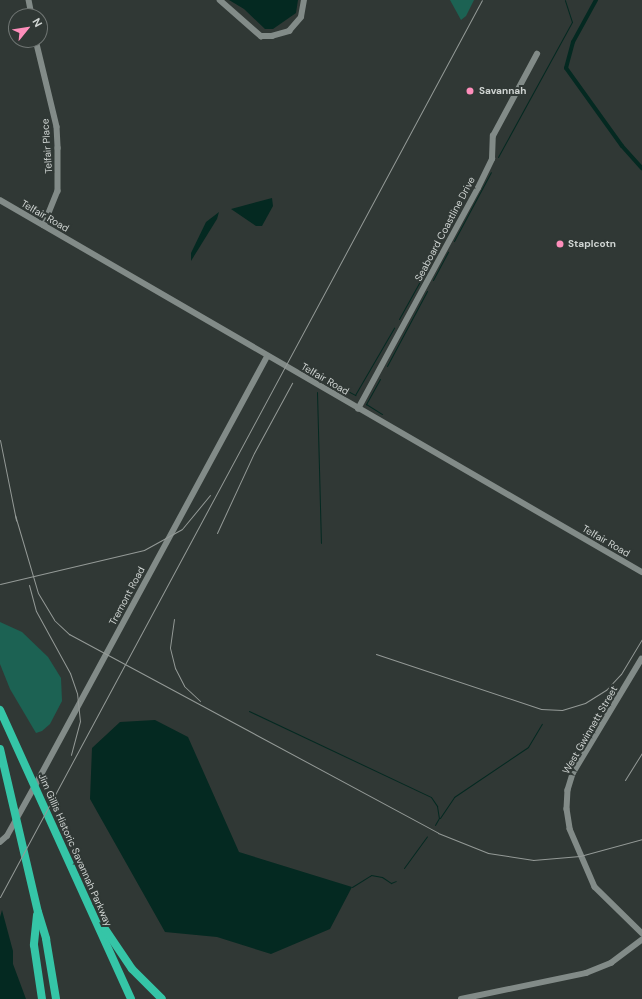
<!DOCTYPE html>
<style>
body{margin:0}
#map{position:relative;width:642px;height:999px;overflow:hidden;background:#303835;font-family:"DM Sans",sans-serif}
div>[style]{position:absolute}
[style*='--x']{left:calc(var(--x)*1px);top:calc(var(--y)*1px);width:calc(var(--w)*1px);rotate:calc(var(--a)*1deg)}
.green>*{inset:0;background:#1c6253}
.water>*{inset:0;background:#042921}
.stream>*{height:1px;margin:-0.5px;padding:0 0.5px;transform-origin:0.5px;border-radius:0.5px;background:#042921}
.canal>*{height:4px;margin:-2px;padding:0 2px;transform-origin:2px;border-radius:2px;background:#042921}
.minor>*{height:5.5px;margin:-2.75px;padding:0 2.75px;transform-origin:2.75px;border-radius:2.75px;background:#828b88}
.highway>*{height:8px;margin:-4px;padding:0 4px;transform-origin:4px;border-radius:4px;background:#35c5a7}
.rail>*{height:1px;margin:-0.5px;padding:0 0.5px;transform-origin:0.5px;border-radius:0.5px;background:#949a97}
.dots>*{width:11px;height:11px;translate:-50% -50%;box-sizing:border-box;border:2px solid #303835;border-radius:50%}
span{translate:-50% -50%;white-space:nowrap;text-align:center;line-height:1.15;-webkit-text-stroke:4px #303835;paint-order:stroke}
.poi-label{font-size:10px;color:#cfd4d2;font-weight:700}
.left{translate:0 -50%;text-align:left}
.street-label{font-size:10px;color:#cfd4d2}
.north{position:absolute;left:8px;top:8px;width:40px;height:40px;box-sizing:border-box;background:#303835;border:1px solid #707674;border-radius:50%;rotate:60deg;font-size:11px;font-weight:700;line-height:16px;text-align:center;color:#cfd4d2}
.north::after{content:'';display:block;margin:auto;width:14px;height:18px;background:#fe8ebb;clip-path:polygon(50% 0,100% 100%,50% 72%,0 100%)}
</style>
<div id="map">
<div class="green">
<i style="clip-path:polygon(450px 0,474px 0,466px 16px,461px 20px)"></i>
<i style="clip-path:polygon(0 622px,22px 632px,48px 657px,61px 678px,62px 701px,50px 724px,42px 731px,36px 733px,10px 689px,0 664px)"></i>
</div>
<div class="water">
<i style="clip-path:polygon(229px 0,298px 0,296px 13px,273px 29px,265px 29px,244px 9px)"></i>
<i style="clip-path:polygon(272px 198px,273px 206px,262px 226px,256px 226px,231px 209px)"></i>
<i style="clip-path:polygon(219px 212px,217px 219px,191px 261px,191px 253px,206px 222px)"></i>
<i style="clip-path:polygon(155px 720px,188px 737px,239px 852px,352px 887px,330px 929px,271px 954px,217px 937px,165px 932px,90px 799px,92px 748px,120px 722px)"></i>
<i style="clip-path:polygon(2px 910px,13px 951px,13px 964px,26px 999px,0 999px,0 917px)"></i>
</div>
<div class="stream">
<i style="--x:498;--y:157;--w:154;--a:-61.3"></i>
<i style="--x:572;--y:22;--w:23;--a:-108"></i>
<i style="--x:444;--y:237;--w:13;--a:-63"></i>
<i style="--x:454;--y:241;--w:78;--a:-61.8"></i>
<i style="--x:433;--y:280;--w:32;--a:-62"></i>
<i style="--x:399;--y:319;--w:80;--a:-60.9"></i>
<i style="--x:387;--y:366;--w:85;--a:-61.9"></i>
<i style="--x:307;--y:369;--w:55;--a:28.4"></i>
<i style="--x:355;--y:395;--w:78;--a:-59.8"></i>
<i style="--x:380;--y:379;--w:29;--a:119"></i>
<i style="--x:366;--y:404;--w:19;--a:32"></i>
<i style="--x:317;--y:392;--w:151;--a:88.5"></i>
<i style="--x:249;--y:711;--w:201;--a:25.3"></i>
<i style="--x:431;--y:797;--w:11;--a:56"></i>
<i style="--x:437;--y:806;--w:12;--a:81"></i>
<i style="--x:439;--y:818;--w:8;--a:120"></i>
<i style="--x:440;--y:818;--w:25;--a:-56"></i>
<i style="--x:454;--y:797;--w:89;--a:-34"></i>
<i style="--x:528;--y:747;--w:27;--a:-59"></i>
<i style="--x:404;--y:868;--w:39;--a:-54"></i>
<i style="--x:352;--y:887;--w:22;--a:-32"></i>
<i style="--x:371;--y:875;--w:11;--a:10"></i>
<i style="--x:382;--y:877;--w:11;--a:34"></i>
<i style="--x:391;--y:883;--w:5;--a:-22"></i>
</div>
<div class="canal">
<i style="--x:596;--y:0;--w:48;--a:118.7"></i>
<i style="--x:573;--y:42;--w:27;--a:105"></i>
<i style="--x:566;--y:68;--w:96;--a:54.3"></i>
<i style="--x:622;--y:146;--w:30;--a:48"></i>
</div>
<div class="minor">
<i style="--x:29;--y:0;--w:16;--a:79"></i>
<i style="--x:220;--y:0;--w:55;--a:41.3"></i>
<i style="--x:261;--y:36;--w:11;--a:0"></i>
<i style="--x:272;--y:36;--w:18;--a:-16"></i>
<i style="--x:289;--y:31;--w:18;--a:-49"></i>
<i style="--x:301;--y:17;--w:17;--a:-80"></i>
<i style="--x:36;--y:40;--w:89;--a:76.4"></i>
<i style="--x:57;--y:127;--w:21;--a:87"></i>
<i style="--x:58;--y:148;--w:43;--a:90"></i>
<i style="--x:58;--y:191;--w:37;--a:112"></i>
<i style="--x:0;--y:200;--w:742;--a:30.09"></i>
<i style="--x:358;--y:409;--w:251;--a:-61.5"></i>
<i style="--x:478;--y:188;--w:32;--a:-64"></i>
<i style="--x:492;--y:159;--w:23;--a:-88"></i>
<i style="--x:493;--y:136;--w:93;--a:-61.8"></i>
<i style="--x:642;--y:659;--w:134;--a:121"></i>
<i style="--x:573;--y:774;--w:17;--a:107"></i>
<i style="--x:568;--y:790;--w:19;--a:93"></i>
<i style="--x:567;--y:809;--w:20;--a:81"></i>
<i style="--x:570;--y:829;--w:63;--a:66.7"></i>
<i style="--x:595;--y:887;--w:66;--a:44.4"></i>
<i style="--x:0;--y:842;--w:9;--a:-41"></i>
<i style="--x:7;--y:836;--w:60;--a:-60.9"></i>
<i style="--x:36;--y:784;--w:486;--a:-61.6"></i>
<i style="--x:461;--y:999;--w:128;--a:-11.7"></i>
<i style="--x:586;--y:973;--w:27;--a:-22"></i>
<i style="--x:611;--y:963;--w:39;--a:-37"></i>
</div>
<div class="highway">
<i style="--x:0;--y:710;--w:317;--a:65.6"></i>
<i style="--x:0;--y:749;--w:167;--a:76.9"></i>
<i style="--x:38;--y:912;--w:28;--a:73"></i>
<i style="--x:46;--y:939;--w:61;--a:80.5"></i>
<i style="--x:37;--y:915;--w:30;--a:96"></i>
<i style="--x:34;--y:945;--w:55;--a:81.6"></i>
<i style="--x:105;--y:929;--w:48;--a:56"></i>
<i style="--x:132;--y:969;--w:42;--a:45"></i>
</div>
<div class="rail">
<i style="--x:0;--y:440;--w:82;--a:78.7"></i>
<i style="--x:15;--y:515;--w:81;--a:73.6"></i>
<i style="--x:38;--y:593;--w:31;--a:59"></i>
<i style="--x:54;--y:620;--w:21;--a:43"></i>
<i style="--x:69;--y:634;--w:419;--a:28.3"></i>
<i style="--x:438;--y:833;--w:54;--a:21.8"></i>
<i style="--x:488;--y:853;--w:46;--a:8.8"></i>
<i style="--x:533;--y:860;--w:47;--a:-4.9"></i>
<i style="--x:580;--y:856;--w:64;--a:-15.3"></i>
<i style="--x:217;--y:533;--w:88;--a:-65.2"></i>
<i style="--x:254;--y:453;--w:80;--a:-61.5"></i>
<i style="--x:0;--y:584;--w:148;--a:-13.3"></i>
<i style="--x:144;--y:550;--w:43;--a:-28.9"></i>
<i style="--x:182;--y:529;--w:44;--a:-50.5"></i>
<i style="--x:29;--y:585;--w:27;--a:75"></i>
<i style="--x:36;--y:611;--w:71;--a:61.3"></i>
<i style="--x:70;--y:673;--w:21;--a:71"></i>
<i style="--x:77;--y:693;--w:28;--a:84"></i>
<i style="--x:80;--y:721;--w:35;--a:105"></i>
<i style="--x:174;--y:619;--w:29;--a:98"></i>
<i style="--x:170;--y:648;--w:21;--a:76"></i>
<i style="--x:175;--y:668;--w:20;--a:63"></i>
<i style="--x:184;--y:686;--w:22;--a:43"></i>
<i style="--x:376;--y:654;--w:174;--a:18.4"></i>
<i style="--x:541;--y:709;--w:21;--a:3"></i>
<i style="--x:562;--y:710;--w:24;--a:-17"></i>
<i style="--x:585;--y:703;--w:25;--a:-32"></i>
<i style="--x:606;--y:690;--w:22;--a:-47"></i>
<i style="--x:621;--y:674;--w:41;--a:-59"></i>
<i style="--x:625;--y:780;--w:32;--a:-58"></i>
<i style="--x:0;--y:897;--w:1018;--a:-61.75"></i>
</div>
<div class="dots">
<i style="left:470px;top:91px;background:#fe8ebb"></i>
<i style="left:560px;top:244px;background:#fe8ebb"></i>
</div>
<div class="poi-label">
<span class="left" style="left:479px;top:91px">Savannah</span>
<span class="left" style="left:568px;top:244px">Staplcotn</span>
</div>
<div class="street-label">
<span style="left:47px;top:146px;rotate:-94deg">Telfair Place</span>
<span style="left:45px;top:216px;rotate:30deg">Telfair Road</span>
<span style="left:445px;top:229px;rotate:-62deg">Seaboard Coastline Drive</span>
<span style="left:325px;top:379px;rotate:30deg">Telfair Road</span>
<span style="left:606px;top:541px;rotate:30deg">Telfair Road</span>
<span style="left:127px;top:596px;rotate:-62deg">Tremont Road</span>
<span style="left:590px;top:730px;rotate:-60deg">West Gwinnett Street</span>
<span style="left:75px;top:850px;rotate:66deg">Jim Gillis Historic Savannah Parkway</span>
</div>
<div class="north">N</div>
</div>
